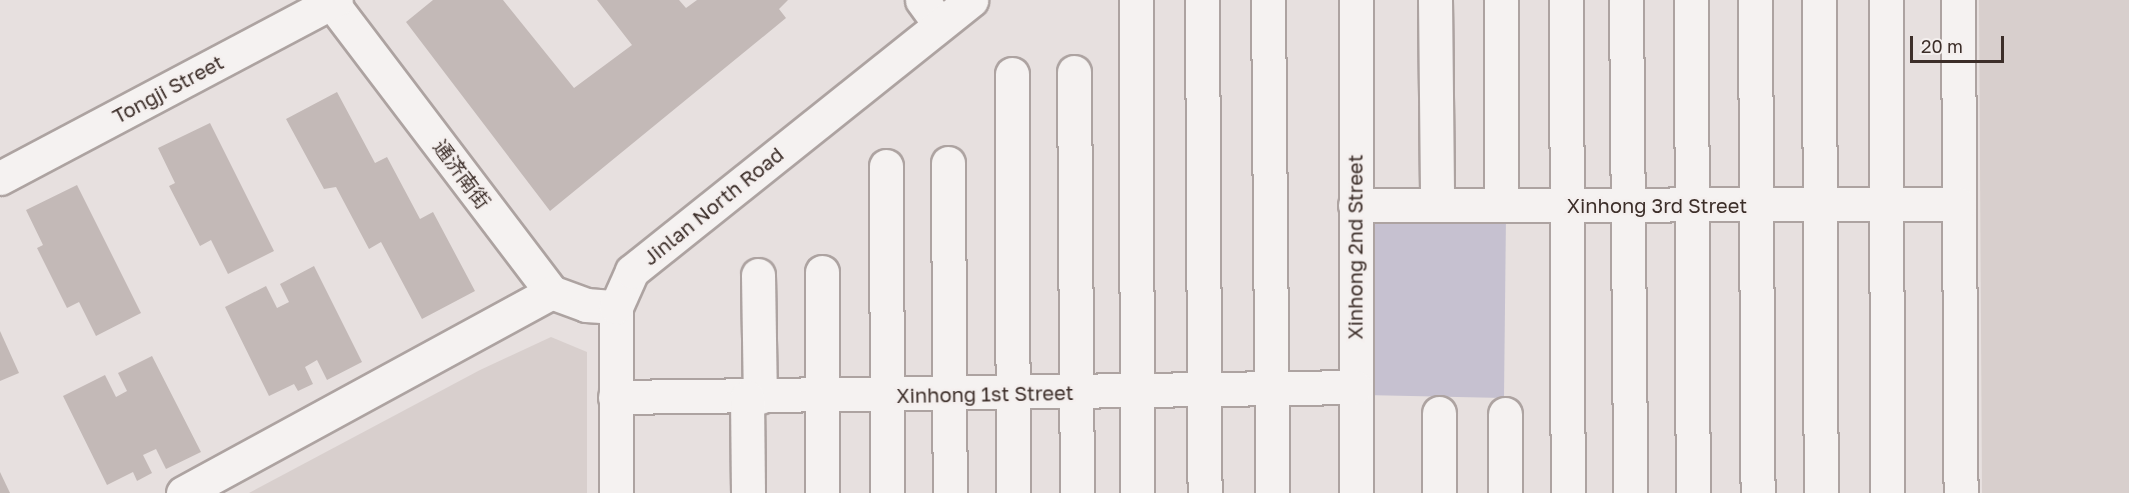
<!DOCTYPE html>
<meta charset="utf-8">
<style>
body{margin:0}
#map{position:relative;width:2129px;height:493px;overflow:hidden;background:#e7e0df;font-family:"Golos Text","Noto Sans SC",sans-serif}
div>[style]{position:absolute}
.built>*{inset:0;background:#d8cfcd}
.green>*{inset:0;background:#c6c1d0}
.building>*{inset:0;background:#c3b9b7}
.roads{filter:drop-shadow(2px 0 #ada3a1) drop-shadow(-2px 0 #ada3a1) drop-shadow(0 2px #ada3a1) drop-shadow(0 -2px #ada3a1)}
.minor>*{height:33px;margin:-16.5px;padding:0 16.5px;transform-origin:16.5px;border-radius:16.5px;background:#f5f2f1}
span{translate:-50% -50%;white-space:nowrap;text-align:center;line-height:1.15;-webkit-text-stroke:4.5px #f4efee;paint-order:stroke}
.street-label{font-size:20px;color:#3c2e29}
.scale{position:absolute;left:1910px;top:36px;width:94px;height:27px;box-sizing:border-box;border:3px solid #3c2e29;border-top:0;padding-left:8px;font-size:18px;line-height:21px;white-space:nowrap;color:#3c2e29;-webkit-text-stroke:4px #f4efee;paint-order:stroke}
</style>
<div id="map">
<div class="built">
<i style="clip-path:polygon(1979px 0,2129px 0,2129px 493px,1982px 493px)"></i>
<i style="clip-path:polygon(551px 337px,587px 352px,587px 493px,249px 493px,480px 370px)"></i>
</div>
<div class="green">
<i style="clip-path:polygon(1363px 216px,1506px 216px,1504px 398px,1364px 395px)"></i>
</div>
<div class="building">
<i style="clip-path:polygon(433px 0,503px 0,574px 88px,632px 45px,597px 0,679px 0,686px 8px,697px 0,788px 0,779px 9px,786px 18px,550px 211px,406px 22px)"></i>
<i style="clip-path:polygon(337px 92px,375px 163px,387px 157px,420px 219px,433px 212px,475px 291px,422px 319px,381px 242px,369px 249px,336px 187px,324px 189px,286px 119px)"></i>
<i style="clip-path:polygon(210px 123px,274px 251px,228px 274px,211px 240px,200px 246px,169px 186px,175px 183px,158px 148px)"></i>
<i style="clip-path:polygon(77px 185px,141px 313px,96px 336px,79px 302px,67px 308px,37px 248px,43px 245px,26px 210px)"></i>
<i style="clip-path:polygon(314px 266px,362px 362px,327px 380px,317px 360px,305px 367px,313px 384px,298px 391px,294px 384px,269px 396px,225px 307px,266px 286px,277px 308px,289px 302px,280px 284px)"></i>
<i style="clip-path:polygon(0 331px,19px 373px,0 381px)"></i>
<i style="clip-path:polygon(152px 356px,201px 452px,166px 469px,156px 449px,143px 455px,152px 473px,137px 481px,133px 472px,107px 485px,63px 396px,105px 375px,116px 397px,127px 391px,118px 373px)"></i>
<i style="clip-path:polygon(0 472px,10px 493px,0 493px)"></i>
</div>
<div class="roads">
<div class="minor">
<i style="left:922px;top:0;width:29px;rotate:54deg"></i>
<i style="left:1136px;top:0;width:493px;rotate:89.9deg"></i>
<i style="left:1202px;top:0;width:493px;rotate:89.7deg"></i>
<i style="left:1268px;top:0;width:493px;rotate:89.5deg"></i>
<i style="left:1356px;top:0;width:493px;rotate:90deg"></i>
<i style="left:1435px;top:0;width:205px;rotate:89.4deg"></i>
<i style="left:1501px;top:0;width:205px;rotate:90deg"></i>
<i style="left:1566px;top:0;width:493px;rotate:89.8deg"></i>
<i style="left:1626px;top:0;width:493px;rotate:89.5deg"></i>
<i style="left:1691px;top:0;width:493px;rotate:89.8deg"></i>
<i style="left:1755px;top:0;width:493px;rotate:89.7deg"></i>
<i style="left:1819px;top:0;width:493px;rotate:89.8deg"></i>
<i style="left:1886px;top:0;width:493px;rotate:89.9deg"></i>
<i style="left:1958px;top:0;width:493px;rotate:89.7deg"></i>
<i style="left:332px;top:3px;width:363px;rotate:52.8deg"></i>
<i style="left:551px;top:292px;width:37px;rotate:20deg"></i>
<i style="left:586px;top:305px;width:30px;rotate:4deg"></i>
<i style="left:1074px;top:72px;width:421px;rotate:89.6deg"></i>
<i style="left:1012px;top:74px;width:419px;rotate:89.9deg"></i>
<i style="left:948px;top:163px;width:330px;rotate:89.7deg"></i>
<i style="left:886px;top:166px;width:327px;rotate:89.8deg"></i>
<i style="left:0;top:178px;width:380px;rotate:-27.9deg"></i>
<i style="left:1355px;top:205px;width:604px;rotate:-0.09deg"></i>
<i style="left:822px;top:272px;width:221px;rotate:90deg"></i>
<i style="left:758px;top:275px;width:122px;rotate:89.1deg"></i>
<i style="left:615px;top:397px;width:740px;rotate:-0.77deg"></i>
<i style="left:747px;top:397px;width:96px;rotate:89.4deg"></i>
<i style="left:1439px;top:413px;width:80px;rotate:90deg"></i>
<i style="left:1505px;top:414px;width:79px;rotate:90deg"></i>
<i style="left:183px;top:493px;width:419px;rotate:-28.6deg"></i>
<i style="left:616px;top:493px;width:186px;rotate:-90deg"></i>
<i style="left:616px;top:307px;width:39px;rotate:-66deg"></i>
<i style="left:632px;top:271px;width:434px;rotate:-38.6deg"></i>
</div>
</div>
<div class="street-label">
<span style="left:168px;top:89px;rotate:-28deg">Tongji Street</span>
<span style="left:462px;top:174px;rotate:53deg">通济南街</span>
<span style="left:1657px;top:205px">Xinhong 3rd Street</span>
<span style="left:713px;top:206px;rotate:-39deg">Jinlan North Road</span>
<span style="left:1355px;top:247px;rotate:-90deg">Xinhong 2nd Street</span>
<span style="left:985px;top:394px;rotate:-1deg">Xinhong 1st Street</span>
</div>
<div class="scale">20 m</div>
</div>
